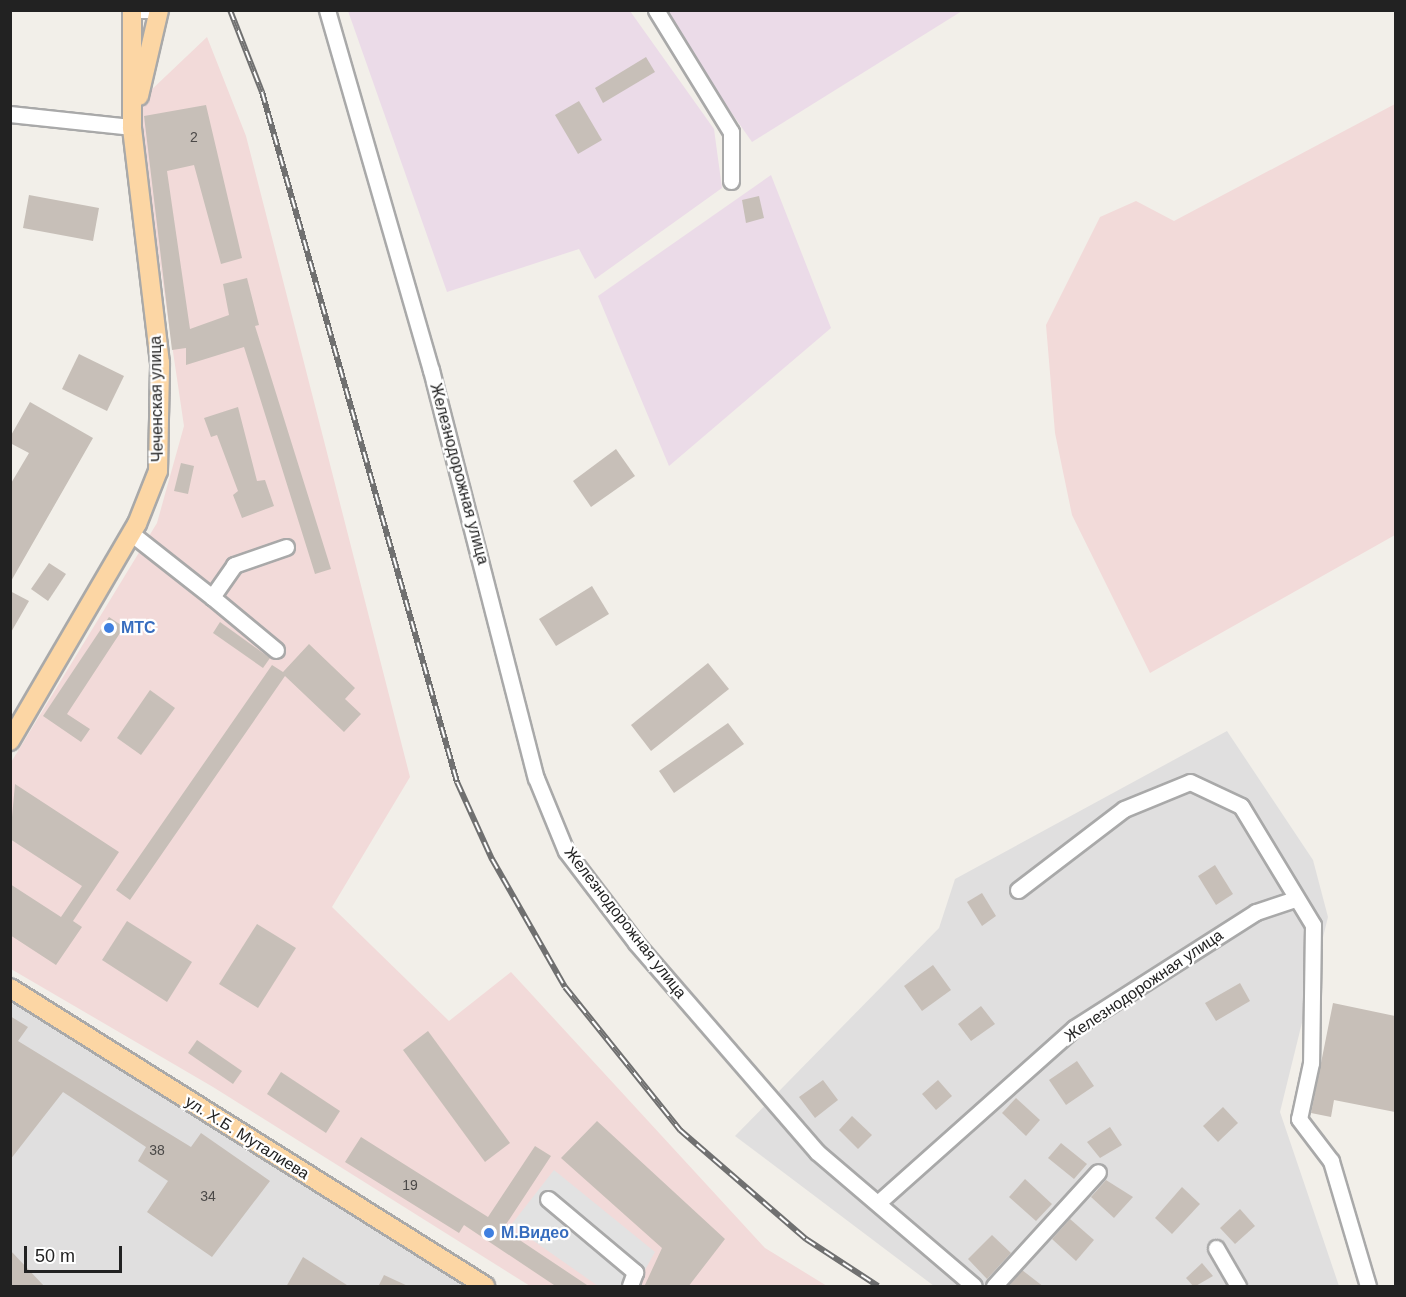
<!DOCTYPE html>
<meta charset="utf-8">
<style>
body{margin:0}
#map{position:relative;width:1406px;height:1297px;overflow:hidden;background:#f2efe9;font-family:Arial,sans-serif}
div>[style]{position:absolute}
.residential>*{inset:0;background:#e0dfdf}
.commercial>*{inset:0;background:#f2dad9}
.industrial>*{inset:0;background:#ebdbe8}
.parking>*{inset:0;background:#e2e2e2}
.building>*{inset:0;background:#c7bfb8}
.roads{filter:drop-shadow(2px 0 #a9a9a9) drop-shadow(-2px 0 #a9a9a9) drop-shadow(0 2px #a9a9a9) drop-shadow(0 -2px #a9a9a9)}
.minor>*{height:15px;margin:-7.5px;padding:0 7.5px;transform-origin:7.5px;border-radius:7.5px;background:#fff}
.major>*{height:18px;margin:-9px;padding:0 9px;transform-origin:9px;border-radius:9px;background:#fcd6a4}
.rail>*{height:6px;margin-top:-3px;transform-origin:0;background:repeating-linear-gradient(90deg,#fff 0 11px,#707070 0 22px);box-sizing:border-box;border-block:2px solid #707070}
.dots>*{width:16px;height:16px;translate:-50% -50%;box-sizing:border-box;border:3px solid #fff;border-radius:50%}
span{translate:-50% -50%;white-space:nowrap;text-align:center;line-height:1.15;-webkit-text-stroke:4.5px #fff;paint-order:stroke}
.number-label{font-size:14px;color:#4b4948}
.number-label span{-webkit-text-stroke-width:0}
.street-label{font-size:16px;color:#222}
.shop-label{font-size:16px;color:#366cbe;font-weight:700}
.left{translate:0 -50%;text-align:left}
.frame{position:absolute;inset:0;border:12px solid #222;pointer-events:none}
.scale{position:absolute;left:24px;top:1246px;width:98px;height:27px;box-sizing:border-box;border:3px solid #222;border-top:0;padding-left:8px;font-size:18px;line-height:21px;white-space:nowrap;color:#222;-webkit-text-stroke:4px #fff;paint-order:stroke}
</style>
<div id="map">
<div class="residential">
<i style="clip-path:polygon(1227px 731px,1313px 860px,1328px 917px,1280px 1112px,1339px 1286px,934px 1286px,735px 1136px,939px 928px,955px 879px)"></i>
<i style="clip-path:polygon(10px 988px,485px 1286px,11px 1286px)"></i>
</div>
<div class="commercial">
<i style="clip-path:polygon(207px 37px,246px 136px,410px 777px,332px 907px,449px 1021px,511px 972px,765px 1248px,827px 1286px,530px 1286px,213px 1087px,11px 969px,10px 764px,157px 523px,184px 426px,139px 122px,147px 94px)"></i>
<i style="clip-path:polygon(1395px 104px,1395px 535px,1150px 673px,1072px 515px,1055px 433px,1046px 325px,1100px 217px,1136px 201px,1174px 221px)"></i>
</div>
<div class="industrial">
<i style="clip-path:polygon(348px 11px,630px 11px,714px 129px,722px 188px,595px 279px,579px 249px,447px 292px)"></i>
<i style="clip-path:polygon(660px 11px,962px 11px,752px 142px)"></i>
<i style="clip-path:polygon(771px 175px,831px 328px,669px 466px,598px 296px)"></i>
</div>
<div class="parking">
<i style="clip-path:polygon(554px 1170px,655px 1252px,636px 1286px,598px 1286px,511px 1225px)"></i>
</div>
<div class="building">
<i style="clip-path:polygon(646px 57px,655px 72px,603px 103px,595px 88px)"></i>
<i style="clip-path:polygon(579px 101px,602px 140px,578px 154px,555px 115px)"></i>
<i style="clip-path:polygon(206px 105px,242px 258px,221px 264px,194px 165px,167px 171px,190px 329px,229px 315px,223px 284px,247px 278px,259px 325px,255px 326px,331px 569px,315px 574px,244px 347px,186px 365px,186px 348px,172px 350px,144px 116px)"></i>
<i style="clip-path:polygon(29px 195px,99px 208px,93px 241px,23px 228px)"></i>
<i style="clip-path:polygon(759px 196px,764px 218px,746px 223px,742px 200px)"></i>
<i style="clip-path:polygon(79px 354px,124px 376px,107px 411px,62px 389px)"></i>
<i style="clip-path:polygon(30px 402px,93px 438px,10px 583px,10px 485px,29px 453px,10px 443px,10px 437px)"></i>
<i style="clip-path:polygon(238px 407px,257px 481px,265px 480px,274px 506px,242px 518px,233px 495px,238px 491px,217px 435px,211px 437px,204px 418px)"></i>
<i style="clip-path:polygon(616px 449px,635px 476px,591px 507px,573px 481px)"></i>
<i style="clip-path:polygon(181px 463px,194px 466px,188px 494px,174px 491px)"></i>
<i style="clip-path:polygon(49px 563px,66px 574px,48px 601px,31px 589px)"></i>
<i style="clip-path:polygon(592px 586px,609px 614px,556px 646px,539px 619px)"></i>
<i style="clip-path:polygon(10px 591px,29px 601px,10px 634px)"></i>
<i style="clip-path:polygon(109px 617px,124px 627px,67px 714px,90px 729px,81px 742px,43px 716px)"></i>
<i style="clip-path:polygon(220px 622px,270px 658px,263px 668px,213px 633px)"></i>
<i style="clip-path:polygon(309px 644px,355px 688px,345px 699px,361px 714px,344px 732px,285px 676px,130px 900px,116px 890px,272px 665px,283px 672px)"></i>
<i style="clip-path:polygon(708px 663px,729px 689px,651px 751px,631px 725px)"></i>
<i style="clip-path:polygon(150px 690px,175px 708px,141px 755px,117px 738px)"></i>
<i style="clip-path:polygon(728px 723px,744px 744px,674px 793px,659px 771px)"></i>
<i style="clip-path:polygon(15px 784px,119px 852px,73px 921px,82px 927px,56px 965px,10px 935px,10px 884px,61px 917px,82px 886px,10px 839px)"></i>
<i style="clip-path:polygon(1215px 865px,1233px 894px,1216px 905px,1198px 876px)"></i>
<i style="clip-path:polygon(982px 893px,996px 916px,982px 926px,967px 902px)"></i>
<i style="clip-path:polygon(127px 921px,192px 962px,167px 1002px,102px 960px)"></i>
<i style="clip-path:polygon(257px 924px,296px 948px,258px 1008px,219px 984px)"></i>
<i style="clip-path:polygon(933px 965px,951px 990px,922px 1011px,904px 986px)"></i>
<i style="clip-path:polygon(1240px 983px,1250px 1001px,1216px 1021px,1205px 1003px)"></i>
<i style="clip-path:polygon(1333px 1003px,1395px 1016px,1395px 1112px,1334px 1100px,1331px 1117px,1311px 1113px)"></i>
<i style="clip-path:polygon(981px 1006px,995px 1024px,971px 1041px,958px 1024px)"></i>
<i style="clip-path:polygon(10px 1016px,28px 1027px,18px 1041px,191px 1147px,201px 1133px,270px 1181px,212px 1257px,147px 1212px,168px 1181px,138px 1161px,146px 1147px,63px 1092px,10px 1160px)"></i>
<i style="clip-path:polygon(428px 1031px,510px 1143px,485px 1162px,403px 1050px)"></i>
<i style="clip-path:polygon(197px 1040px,242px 1071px,233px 1084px,188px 1053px)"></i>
<i style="clip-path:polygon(1077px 1061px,1094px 1086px,1066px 1105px,1049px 1080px)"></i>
<i style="clip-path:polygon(281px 1072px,340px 1111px,326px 1133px,267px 1094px)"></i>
<i style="clip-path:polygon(823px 1080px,838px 1100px,815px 1118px,799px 1097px)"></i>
<i style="clip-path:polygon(938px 1080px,952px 1096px,936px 1110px,922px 1094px)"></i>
<i style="clip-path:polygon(1016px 1098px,1040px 1120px,1026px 1136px,1002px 1113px)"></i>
<i style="clip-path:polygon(1223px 1107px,1238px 1123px,1218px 1142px,1203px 1126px)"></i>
<i style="clip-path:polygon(852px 1116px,872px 1135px,858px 1149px,839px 1130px)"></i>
<i style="clip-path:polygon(597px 1121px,725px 1239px,688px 1287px,644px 1287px,662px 1248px,561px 1158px)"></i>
<i style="clip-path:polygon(1110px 1127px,1122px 1145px,1100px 1158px,1087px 1142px)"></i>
<i style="clip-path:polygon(361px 1137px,488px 1217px,535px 1146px,551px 1156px,503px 1229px,590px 1287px,557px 1287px,464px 1225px,459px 1233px,345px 1162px)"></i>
<i style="clip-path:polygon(1061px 1143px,1087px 1164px,1074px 1179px,1048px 1158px)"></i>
<i style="clip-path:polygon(1025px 1179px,1052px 1204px,1036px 1221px,1009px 1197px)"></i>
<i style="clip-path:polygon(1106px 1180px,1133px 1197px,1114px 1218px,1091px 1197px)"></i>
<i style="clip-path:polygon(1182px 1187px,1200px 1204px,1172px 1234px,1155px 1218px)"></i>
<i style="clip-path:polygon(1240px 1209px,1255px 1226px,1235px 1244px,1220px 1228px)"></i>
<i style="clip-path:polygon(1070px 1219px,1094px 1240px,1076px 1261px,1052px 1239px)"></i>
<i style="clip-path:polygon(992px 1235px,1011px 1253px,987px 1279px,968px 1259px)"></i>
<i style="clip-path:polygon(10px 1250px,45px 1287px,10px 1287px)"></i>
<i style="clip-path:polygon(303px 1257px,350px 1287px,286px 1287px)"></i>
<i style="clip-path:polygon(1202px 1263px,1213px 1276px,1194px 1287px,1186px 1278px)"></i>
<i style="clip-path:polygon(1022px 1270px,1044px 1287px,1008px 1287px)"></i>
<i style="clip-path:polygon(384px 1275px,410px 1287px,378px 1287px)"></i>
</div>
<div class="roads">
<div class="minor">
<i style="left:134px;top:10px;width:22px"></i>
<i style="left:327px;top:10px;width:375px;rotate:73.9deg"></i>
<i style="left:431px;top:370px;width:421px;rotate:75.6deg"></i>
<i style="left:536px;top:778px;width:79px;rotate:67.7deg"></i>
<i style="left:566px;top:851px;width:116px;rotate:52.7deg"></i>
<i style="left:636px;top:943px;width:276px;rotate:49.1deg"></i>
<i style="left:817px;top:1152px;width:206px;rotate:40.5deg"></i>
<i style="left:656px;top:10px;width:143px;rotate:58.4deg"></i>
<i style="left:731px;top:132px;width:49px;rotate:90deg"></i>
<i style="left:10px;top:114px;width:123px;rotate:6.1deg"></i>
<i style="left:132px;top:534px;width:102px;rotate:38.2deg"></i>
<i style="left:212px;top:597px;width:39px;rotate:-55deg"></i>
<i style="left:234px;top:565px;width:55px;rotate:-19.1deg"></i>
<i style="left:212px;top:597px;width:83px;rotate:39.6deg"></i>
<i style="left:1018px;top:890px;width:133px;rotate:-37.4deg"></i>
<i style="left:1124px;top:809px;width:71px;rotate:-22.2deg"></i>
<i style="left:1190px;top:782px;width:56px;rotate:25.2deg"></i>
<i style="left:1241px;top:806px;width:139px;rotate:58.8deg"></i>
<i style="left:1313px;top:925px;width:138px;rotate:90.8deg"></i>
<i style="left:1311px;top:1063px;width:57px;rotate:102.1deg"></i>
<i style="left:1299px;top:1119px;width:53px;rotate:52.7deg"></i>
<i style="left:1331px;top:1161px;width:130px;rotate:73.5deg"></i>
<i style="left:548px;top:1199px;width:114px;rotate:40deg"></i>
<i style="left:635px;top:1272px;width:15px;rotate:110deg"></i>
<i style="left:880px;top:1201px;width:260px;rotate:-41.7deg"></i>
<i style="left:1074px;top:1028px;width:216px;rotate:-32.5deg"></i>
<i style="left:1256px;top:912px;width:41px;rotate:-18.4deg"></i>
<i style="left:1216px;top:1248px;width:44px;rotate:59.9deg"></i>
<i style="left:994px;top:1286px;width:154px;rotate:-47.6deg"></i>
</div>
<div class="major">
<i style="left:139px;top:96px;width:88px;rotate:-76.9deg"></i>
<i style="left:10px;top:741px;width:251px;rotate:-59.7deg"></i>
<i style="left:137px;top:524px;width:57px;rotate:-68.4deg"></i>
<i style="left:158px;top:471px;width:108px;rotate:-88.9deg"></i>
<i style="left:160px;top:363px;width:238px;rotate:-96.8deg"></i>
<i style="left:132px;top:127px;width:117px;rotate:-90deg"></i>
<i style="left:10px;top:988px;width:561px;rotate:32.1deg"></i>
</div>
</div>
<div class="rail">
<i style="left:230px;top:10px;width:88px;rotate:68.7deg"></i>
<i style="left:262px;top:92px;width:717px;rotate:74.22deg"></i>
<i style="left:457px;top:782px;width:85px;rotate:65.6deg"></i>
<i style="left:492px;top:859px;width:147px;rotate:60.3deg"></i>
<i style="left:565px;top:987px;width:184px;rotate:51.2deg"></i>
<i style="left:680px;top:1130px;width:167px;rotate:40.9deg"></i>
<i style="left:806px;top:1239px;width:86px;rotate:33.1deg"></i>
</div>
<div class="dots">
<i style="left:109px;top:628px;background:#3f7fe0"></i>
<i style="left:489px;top:1233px;background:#3f7fe0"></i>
</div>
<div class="number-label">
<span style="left:194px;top:137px">2</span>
<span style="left:157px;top:1150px">38</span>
<span style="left:410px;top:1185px">19</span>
<span style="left:208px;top:1196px">34</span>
</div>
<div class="street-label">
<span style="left:157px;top:399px;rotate:-91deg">Чеченская улица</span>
<span style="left:459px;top:474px;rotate:75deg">Железнодорожная улица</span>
<span style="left:625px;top:923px;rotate:52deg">Железнодорожная улица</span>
<span style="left:1144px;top:986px;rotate:-34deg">Железнодорожная улица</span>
<span style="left:247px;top:1138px;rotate:32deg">ул. Х.Б. Муталиева</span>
</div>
<div class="shop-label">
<span class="left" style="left:121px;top:628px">МТС</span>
<span class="left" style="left:501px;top:1233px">М.Видео</span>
</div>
<div class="frame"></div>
<div class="scale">50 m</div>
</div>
